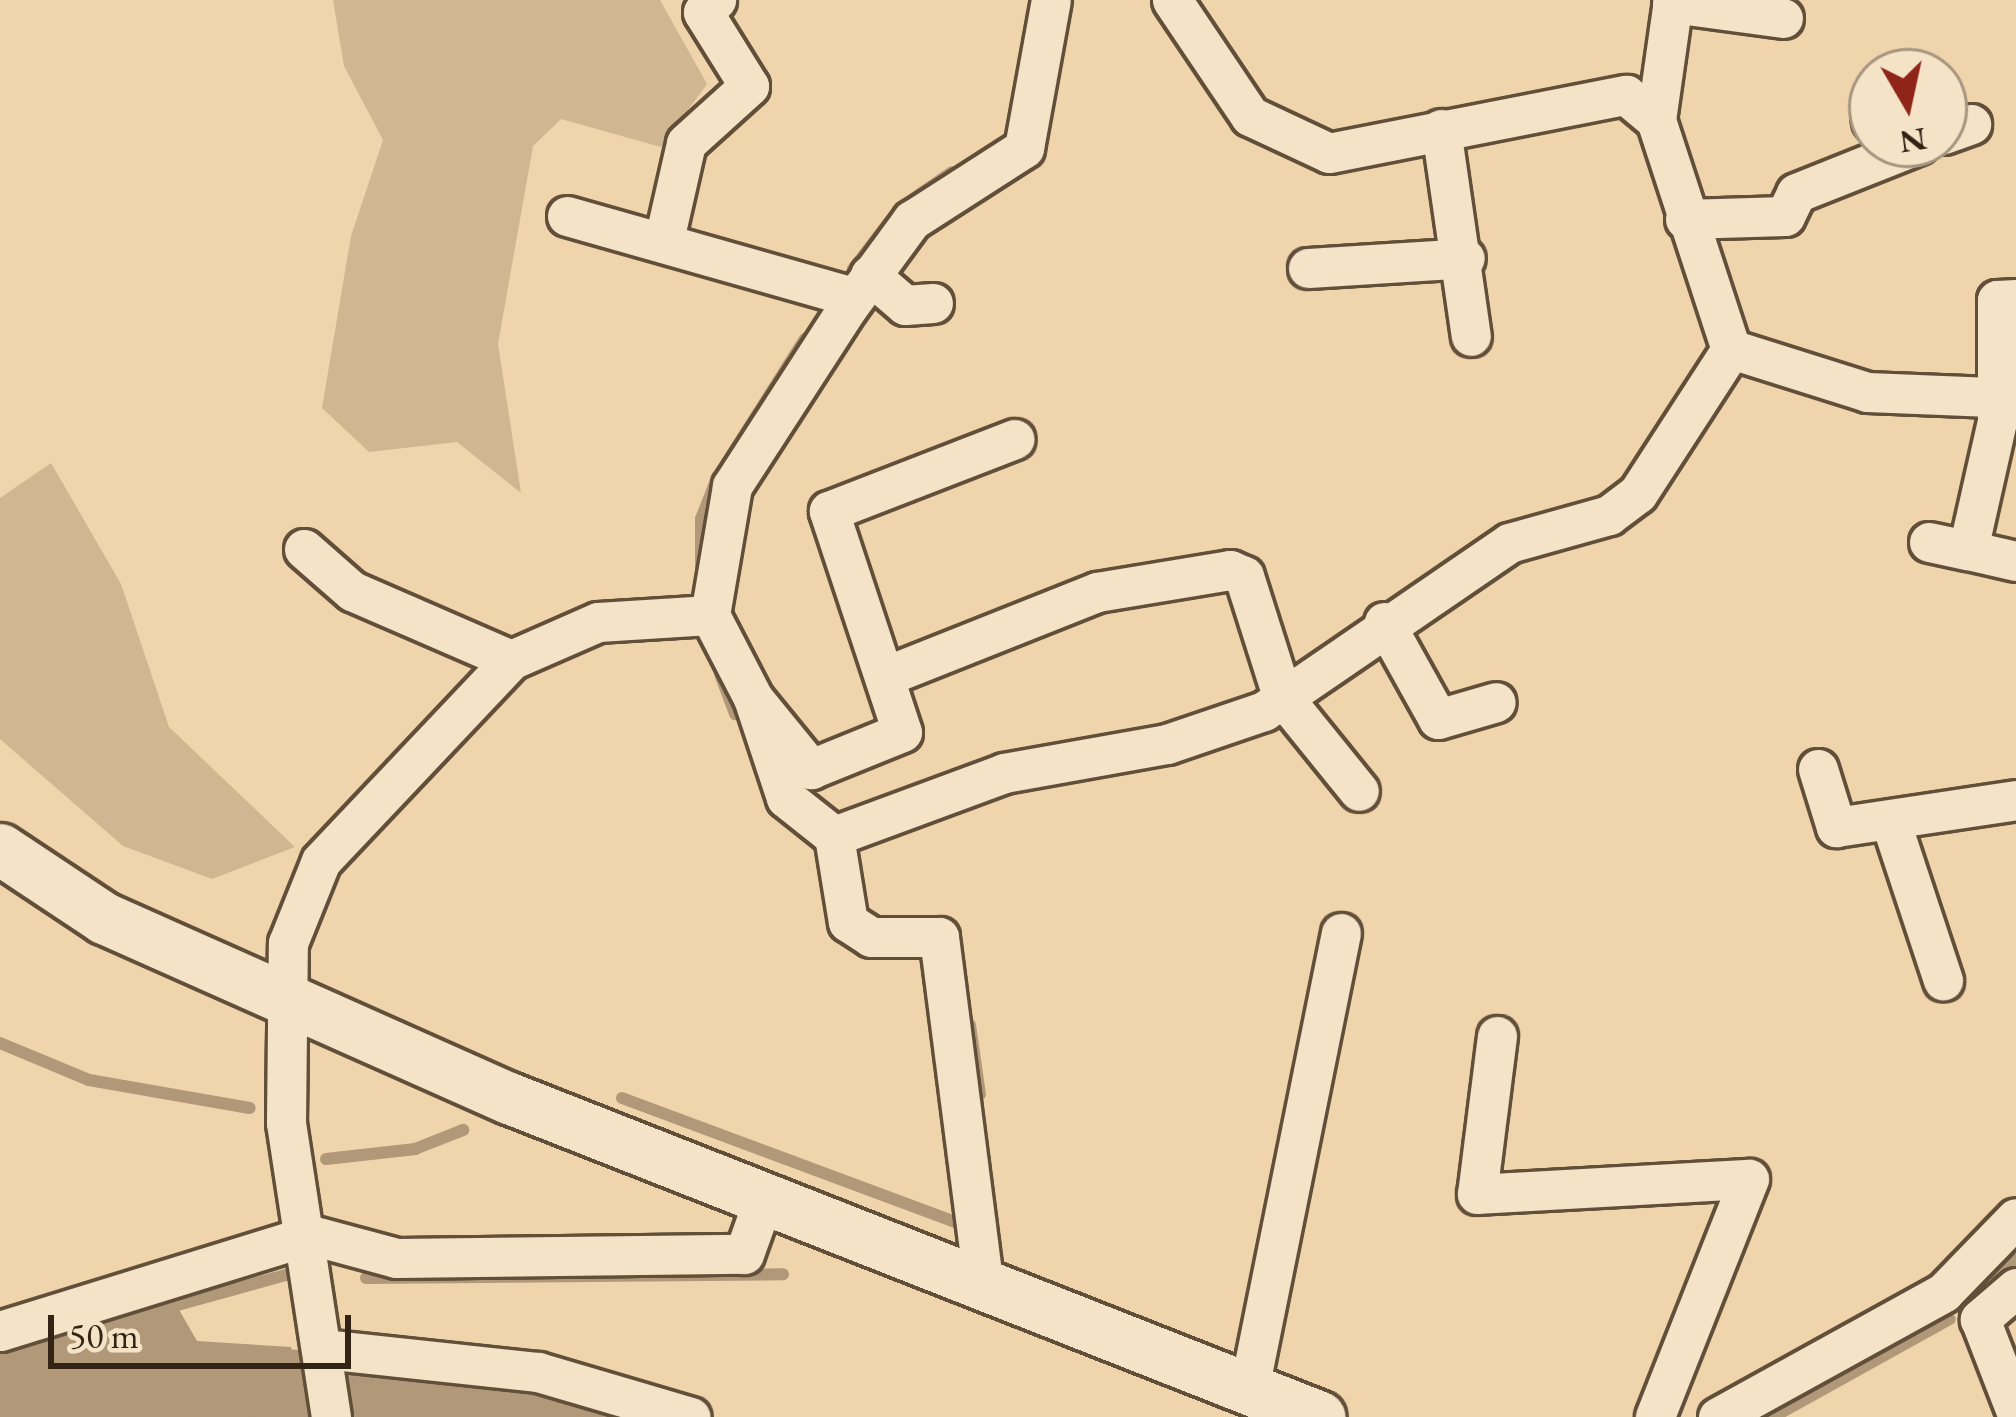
<!DOCTYPE html>
<style>
body{margin:0}
#map{position:relative;width:2016px;height:1417px;overflow:hidden;background:#f0d4ab;font-family:"EB Garamond",serif}
div>[style]{position:absolute}
.green>*{inset:0;background:#d0b691}
.water>*{inset:0;background:#b09878}
.stream>*{height:12px;margin:-6px;padding:0 6px;transform-origin:6px;border-radius:6px;background:#b09878}
.river>*{height:72px;margin:-36px;padding:0 36px;transform-origin:36px;border-radius:36px;background:#b09878}
.roads{filter:drop-shadow(3px 0 #624f3a) drop-shadow(-3px 0 #624f3a) drop-shadow(0 3px #624f3a) drop-shadow(0 -3px #624f3a)}
.minor>*{height:39px;margin:-19.5px;padding:0 19.5px;transform-origin:19.5px;border-radius:19.5px;background:#f5e3c8}
.tertiary>*{height:51px;margin:-25.5px;padding:0 25.5px;transform-origin:25.5px;border-radius:25.5px;background:#f5e3c8}
span{translate:-50% -50%;white-space:nowrap;text-align:center;line-height:1.15;-webkit-text-stroke:12px #f5e3c8;paint-order:stroke}
.north{position:absolute;left:1848px;top:48px;width:120px;height:120px;box-sizing:border-box;background:#f5e3c8;border:3px solid #a79680;border-radius:50%;rotate:171deg;font-size:33px;font-weight:700;line-height:48px;text-align:center;color:#332314}
.north::after{content:'';display:block;margin:auto;width:42px;height:54px;background:#8f2418;clip-path:polygon(50% 0,100% 100%,50% 72%,0 100%)}
.scale{position:absolute;left:48px;top:1315px;width:303px;height:54px;box-sizing:border-box;border:6px solid #332314;border-top:0;padding-left:15px;font-size:36px;line-height:42px;white-space:nowrap;color:#332314;-webkit-text-stroke:9px #f5e3c8;paint-order:stroke}
</style>
<div id="map">
<div class="green">
<i style="clip-path:polygon(333px 0,660px 0,707px 84px,661px 147px,561px 119px,533px 146px,498px 344px,521px 493px,457px 442px,369px 452px,322px 408px,351px 236px,383px 140px,344px 66px)"></i>
<i style="clip-path:polygon(51px 463px,121px 584px,169px 727px,295px 847px,212px 879px,123px 846px,0 739px,0 498px)"></i>
</div>
<div class="water">
<i style="clip-path:polygon(170px 1294px,197px 1341px,291px 1347px,299px 1401px,287px 1415px,0 1412px,0 1344px)"></i>
</div>
<div class="stream">
<i style="left:853px;top:269px;width:77px;rotate:-52.4deg"></i>
<i style="left:900px;top:208px;width:63px;rotate:-34.7deg"></i>
<i style="left:701px;top:578px;width:59px;rotate:-90deg"></i>
<i style="left:701px;top:519px;width:44px;rotate:-68.7deg"></i>
<i style="left:717px;top:478px;width:165px;rotate:-57.7deg"></i>
<i style="left:720px;top:674px;width:43px;rotate:69.4deg"></i>
<i style="left:970px;top:1025px;width:70px;rotate:81.8deg"></i>
<i style="left:0;top:1043px;width:96px;rotate:22.6deg"></i>
<i style="left:89px;top:1080px;width:163px;rotate:9.9deg"></i>
<i style="left:622px;top:1098px;width:358px;rotate:20.4deg"></i>
<i style="left:326px;top:1159px;width:90px;rotate:-6.4deg"></i>
<i style="left:415px;top:1149px;width:52px;rotate:-21.6deg"></i>
<i style="left:366px;top:1278px;width:417px;rotate:-0.5deg"></i>
<i style="left:1997px;top:1279px;width:27px;rotate:-45deg"></i>
<i style="left:163px;top:1309px;width:131px;rotate:-15.5deg"></i>
<i style="left:1773px;top:1417px;width:202px;rotate:-29deg"></i>
</div>
<div class="river">
<i style="left:0;top:1382px;width:270px;rotate:0.4deg"></i>
<i style="left:270px;top:1384px;width:260px;rotate:4.2deg"></i>
<i style="left:529px;top:1403px;width:46px;rotate:17.7deg"></i>
</div>
<div class="roads">
<div class="minor">
<i style="left:1172px;top:0;width:140px;rotate:56.1deg"></i>
<i style="left:1250px;top:116px;width:87px;rotate:25.1deg"></i>
<i style="left:1329px;top:153px;width:303px;rotate:-11.1deg"></i>
<i style="left:1626px;top:95px;width:39px;rotate:40deg"></i>
<i style="left:1656px;top:120px;width:241px;rotate:71.9deg"></i>
<i style="left:1731px;top:349px;width:143px;rotate:17.5deg"></i>
<i style="left:1867px;top:392px;width:149px;rotate:2.3deg"></i>
<i style="left:1672px;top:3px;width:112px;rotate:7.7deg"></i>
<i style="left:1871px;top:115px;width:6px;rotate:81deg"></i>
<i style="left:1656px;top:120px;width:121px;rotate:-81.9deg"></i>
<i style="left:1441px;top:129px;width:209px;rotate:81.8deg"></i>
<i style="left:1944px;top:134px;width:29px;rotate:-20deg"></i>
<i style="left:567px;top:216px;width:298px;rotate:15.8deg"></i>
<i style="left:1685px;top:219px;width:100px;rotate:-1.7deg"></i>
<i style="left:1785px;top:216px;width:25px;rotate:-64deg"></i>
<i style="left:1796px;top:193px;width:132px;rotate:-21.7deg"></i>
<i style="left:664px;top:240px;width:99px;rotate:-77.2deg"></i>
<i style="left:686px;top:143px;width:85px;rotate:-42.1deg"></i>
<i style="left:749px;top:86px;width:87px;rotate:-121.9deg"></i>
<i style="left:703px;top:12px;width:18px;rotate:-43deg"></i>
<i style="left:1308px;top:268px;width:157px;rotate:-3.6deg"></i>
<i style="left:870px;top:275px;width:46px;rotate:40.6deg"></i>
<i style="left:905px;top:305px;width:28px;rotate:-4deg"></i>
<i style="left:2016px;top:299px;width:19px;rotate:177deg"></i>
<i style="left:1997px;top:300px;width:121px;rotate:90deg"></i>
<i style="left:1997px;top:421px;width:132px;rotate:102.7deg"></i>
<i style="left:1968px;top:550px;width:49px;rotate:12.9deg"></i>
<i style="left:1929px;top:542px;width:40px;rotate:12deg"></i>
<i style="left:304px;top:549px;width:64px;rotate:41.2deg"></i>
<i style="left:352px;top:591px;width:173px;rotate:23.5deg"></i>
<i style="left:710px;top:615px;width:93px;rotate:62.6deg"></i>
<i style="left:753px;top:698px;width:92px;rotate:50.8deg"></i>
<i style="left:811px;top:769px;width:98px;rotate:-22.1deg"></i>
<i style="left:902px;top:732px;width:233px;rotate:-108.3deg"></i>
<i style="left:829px;top:511px;width:199px;rotate:-21.2deg"></i>
<i style="left:1384px;top:622px;width:111px;rotate:60.9deg"></i>
<i style="left:1438px;top:719px;width:60px;rotate:-16.3deg"></i>
<i style="left:886px;top:676px;width:227px;rotate:-21.7deg"></i>
<i style="left:1097px;top:592px;width:135px;rotate:-9.4deg"></i>
<i style="left:1230px;top:570px;width:15px;rotate:23deg"></i>
<i style="left:1244px;top:576px;width:126px;rotate:72.4deg"></i>
<i style="left:1282px;top:696px;width:122px;rotate:51deg"></i>
<i style="left:753px;top:698px;width:105px;rotate:71.7deg"></i>
<i style="left:786px;top:798px;width:61px;rotate:38.4deg"></i>
<i style="left:834px;top:836px;width:181px;rotate:-20.3deg"></i>
<i style="left:1004px;top:773px;width:166px;rotate:-10.1deg"></i>
<i style="left:1167px;top:744px;width:102px;rotate:-18.8deg"></i>
<i style="left:1264px;top:711px;width:297px;rotate:-34.4deg"></i>
<i style="left:1509px;top:543px;width:104px;rotate:-15.6deg"></i>
<i style="left:1609px;top:515px;width:36px;rotate:-37deg"></i>
<i style="left:1638px;top:493px;width:171px;rotate:-57.1deg"></i>
<i style="left:1818px;top:769px;width:61px;rotate:72.8deg"></i>
<i style="left:1836px;top:827px;width:182px;rotate:-8.5deg"></i>
<i style="left:1890px;top:820px;width:169px;rotate:71.7deg"></i>
<i style="left:834px;top:836px;width:87px;rotate:80.8deg"></i>
<i style="left:848px;top:922px;width:27px;rotate:33deg"></i>
<i style="left:871px;top:937px;width:68px"></i>
<i style="left:939px;top:937px;width:347px;rotate:82.7deg"></i>
<i style="left:1497px;top:1036px;width:159px;rotate:97.2deg"></i>
<i style="left:1477px;top:1194px;width:272px;rotate:-3.2deg"></i>
<i style="left:1749px;top:1179px;width:256px;rotate:111.6deg"></i>
<i style="left:2016px;top:1288px;width:48px;rotate:139.3deg"></i>
<i style="left:1980px;top:1319px;width:100px;rotate:68.8deg"></i>
<i style="left:0;top:1331px;width:325px;rotate:-17.2deg"></i>
<i style="left:311px;top:1235px;width:88px;rotate:15.1deg"></i>
<i style="left:396px;top:1258px;width:348px;rotate:-0.7deg"></i>
<i style="left:744px;top:1254px;width:59px;rotate:-70.3deg"></i>
<i style="left:323px;top:1349px;width:216px;rotate:6.1deg"></i>
<i style="left:538px;top:1372px;width:159px;rotate:16.4deg"></i>
<i style="left:1250px;top:1384px;width:460px;rotate:-78.6deg"></i>
<i style="left:331px;top:1417px;width:297px;rotate:-98.7deg"></i>
<i style="left:286px;top:1123px;width:180px;rotate:-89.4deg"></i>
<i style="left:288px;top:943px;width:88px;rotate:-68.1deg"></i>
<i style="left:321px;top:861px;width:277px;rotate:-46.6deg"></i>
<i style="left:511px;top:660px;width:95px;rotate:-23.6deg"></i>
<i style="left:598px;top:622px;width:112px;rotate:-3.6deg"></i>
<i style="left:710px;top:615px;width:131px;rotate:-80.3deg"></i>
<i style="left:732px;top:486px;width:213px;rotate:-57.1deg"></i>
<i style="left:848px;top:307px;width:108px;rotate:-53.7deg"></i>
<i style="left:912px;top:220px;width:133px;rotate:-32.7deg"></i>
<i style="left:1024px;top:148px;width:150px;rotate:-79.7deg"></i>
<i style="left:1718px;top:1417px;width:258px;rotate:-28.9deg"></i>
<i style="left:1944px;top:1292px;width:103px;rotate:-45.8deg"></i>
</div>
<div class="tertiary">
<i style="left:0;top:849px;width:125px;rotate:33.6deg"></i>
<i style="left:104px;top:918px;width:443px;rotate:24deg"></i>
<i style="left:509px;top:1098px;width:871px;rotate:21.47deg"></i>
</div>
</div>
<div class="north">N</div>
<div class="scale">50 m</div>
</div>
